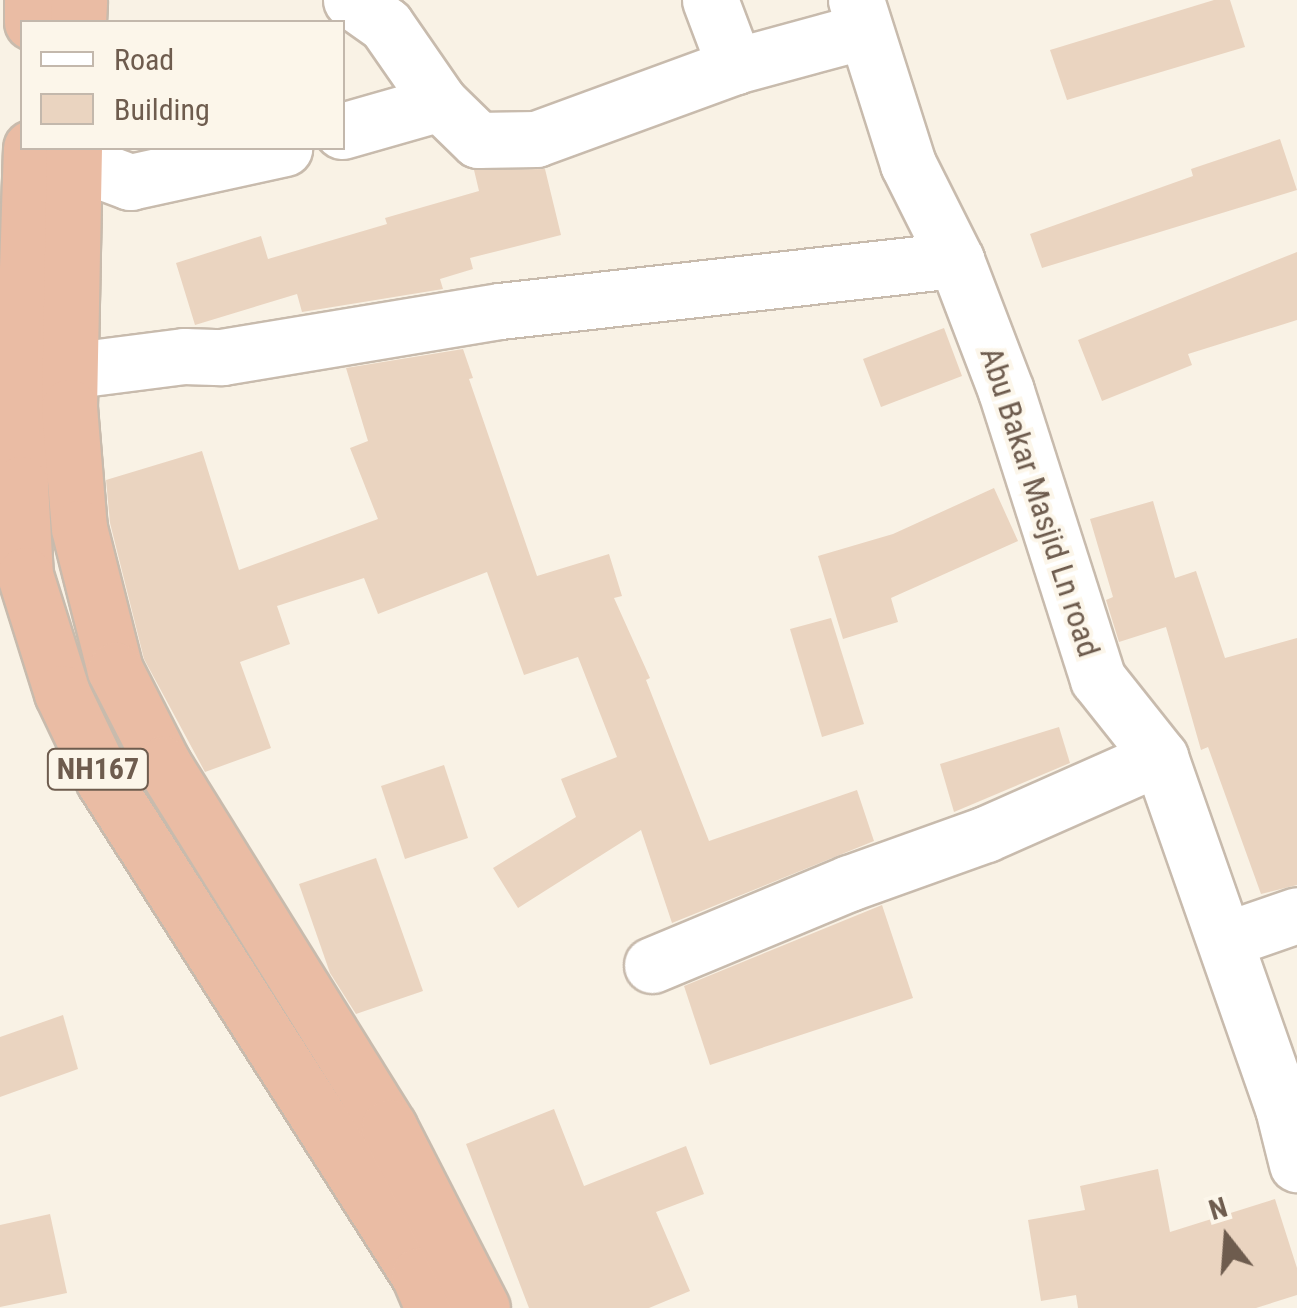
<!DOCTYPE html>
<style>
body{margin:0}
#map{position:relative;width:1297px;height:1308px;overflow:hidden;background:#f9f2e5;font-family:"Roboto Condensed",sans-serif}
div>[style]{position:absolute}
.building>*{inset:0;background:#ead4c0}
.roads{filter:drop-shadow(2px 0 #c8bbad) drop-shadow(-2px 0 #c8bbad) drop-shadow(0 2px #c8bbad) drop-shadow(0 -2px #c8bbad)}
.minor>*{height:55px;margin:-27.5px;padding:0 27.5px;transform-origin:27.5px;border-radius:27.5px;background:#fff}
.highway>*{height:55px;margin:-27.5px;padding:0 27.5px;transform-origin:27.5px;border-radius:27.5px;background:#eabca4}
span{translate:-50% -50%;white-space:nowrap;text-align:center;line-height:1.15;-webkit-text-stroke:8px #fcf6ea;paint-order:stroke}
.shield-label span{padding:2px 8px;background:#fcf6ea;border:2px solid;border-radius:8px;-webkit-text-stroke-width:0}
.shield-label{font-size:30px;color:#6e5c4e;font-weight:700}
.street-label{font-size:32px;color:#6e5c4e}
.legend{position:absolute;left:20px;top:20px;width:325px;height:130px;box-sizing:border-box;background:#fcf6ea;border:2px solid #c3b8ac;margin:0;padding:12px 18px;list-style:none;font-size:30px;color:#6e5c4e}
.legend li{display:flex;align-items:center;gap:20px;height:50px}
.legend b{width:50px;border:2px solid #c3b8ac}
.north{position:absolute;left:1177px;top:1188px;width:100px;height:100px;-webkit-text-stroke:8px #fcf6ea;paint-order:stroke;rotate:343deg;font-size:28px;font-weight:700;line-height:40px;text-align:center;color:#6e5c4e}
.north::after{content:'';display:block;margin:auto;width:35px;height:45px;background:#6e5c4e;clip-path:polygon(50% 0,100% 100%,50% 72%,0 100%)}
</style>
<div id="map">
<div class="building">
<i style="clip-path:polygon(1214px 0,1230px 0,1245px 47px,1067px 100px,1050px 50px)"></i>
<i style="clip-path:polygon(1280px 139px,1297px 190px,1042px 268px,1030px 234px,1193px 176px,1191px 169px)"></i>
<i style="clip-path:polygon(545px 169px,561px 235px,470px 258px,473px 269px,440px 279px,443px 289px,302px 312px,297px 294px,195px 325px,176px 263px,261px 236px,268px 259px,387px 224px,385px 218px,479px 191px,474px 170px)"></i>
<i style="clip-path:polygon(1297px 252px,1297px 320px,1188px 354px,1192px 365px,1102px 401px,1078px 340px)"></i>
<i style="clip-path:polygon(944px 328px,962px 376px,881px 407px,863px 359px)"></i>
<i style="clip-path:polygon(463px 349px,473px 378px,469px 379px,537px 576px,609px 554px,622px 596px,614px 598px,650px 678px,646px 680px,709px 841px,857px 790px,874px 841px,672px 923px,641px 830px,518px 908px,493px 868px,576px 817px,561px 779px,617px 757px,578px 657px,524px 675px,487px 572px,378px 614px,364px 578px,277px 606px,290px 644px,240px 662px,271px 748px,205px 772px,144px 659px,110px 523px,106px 480px,202px 451px,239px 570px,378px 519px,350px 448px,368px 441px,346px 368px)"></i>
<i style="clip-path:polygon(994px 488px,1018px 541px,891px 598px,898px 622px,843px 639px,818px 556px,893px 534px)"></i>
<i style="clip-path:polygon(1153px 501px,1175px 578px,1196px 571px,1225px 658px,1297px 638px,1297px 885px,1261px 894px,1208px 747px,1201px 750px,1166px 627px,1119px 642px,1106px 600px,1113px 597px,1090px 519px)"></i>
<i style="clip-path:polygon(831px 618px,864px 724px,822px 737px,790px 629px)"></i>
<i style="clip-path:polygon(1059px 727px,1070px 763px,954px 812px,940px 764px)"></i>
<i style="clip-path:polygon(444px 765px,468px 838px,405px 859px,381px 786px)"></i>
<i style="clip-path:polygon(376px 858px,423px 991px,356px 1014px,330px 973px,299px 884px)"></i>
<i style="clip-path:polygon(882px 905px,913px 998px,710px 1065px,684px 986px)"></i>
<i style="clip-path:polygon(63px 1015px,78px 1069px,0 1097px,0 1037px)"></i>
<i style="clip-path:polygon(554px 1109px,584px 1186px,686px 1146px,704px 1194px,656px 1212px,690px 1291px,649px 1308px,529px 1308px,466px 1144px)"></i>
<i style="clip-path:polygon(1158px 1169px,1170px 1232px,1275px 1199px,1297px 1268px,1297px 1295px,1256px 1308px,1078px 1308px,1076px 1295px,1041px 1301px,1028px 1220px,1085px 1210px,1080px 1186px)"></i>
<i style="clip-path:polygon(50px 1214px,67px 1293px,0 1307px,0 1225px)"></i>
</div>
<div class="roads">
<div class="minor">
<i style="left:351px;top:0;width:43px;rotate:35.5deg"></i>
<i style="left:386px;top:25px;width:95px;rotate:55.3deg"></i>
<i style="left:440px;top:103px;width:53px;rotate:44.2deg"></i>
<i style="left:478px;top:140px;width:58px;rotate:-1deg"></i>
<i style="left:536px;top:139px;width:212px;rotate:-20.1deg"></i>
<i style="left:735px;top:66px;width:134px;rotate:-15.2deg"></i>
<i style="left:710px;top:0;width:71px;rotate:69.3deg"></i>
<i style="left:856px;top:0;width:172px;rotate:72.4deg"></i>
<i style="left:908px;top:164px;width:107px;rotate:63.4deg"></i>
<i style="left:956px;top:260px;width:140px;rotate:69.1deg"></i>
<i style="left:1006px;top:391px;width:302px;rotate:72.3deg"></i>
<i style="left:1098px;top:679px;width:100px;rotate:51.5deg"></i>
<i style="left:1160px;top:757px;width:372px;rotate:70.7deg"></i>
<i style="left:1283px;top:1108px;width:58px;rotate:76deg"></i>
<i style="left:342px;top:131px;width:102px;rotate:-15.9deg"></i>
<i style="left:74px;top:161px;width:60px;rotate:20.6deg"></i>
<i style="left:130px;top:182px;width:158px;rotate:-12.4deg"></i>
<i style="left:67px;top:371px;width:118px;rotate:-7.3deg"></i>
<i style="left:184px;top:356px;width:38px;rotate:2deg"></i>
<i style="left:222px;top:357px;width:282px;rotate:-9.4deg"></i>
<i style="left:500px;top:311px;width:459px;rotate:-6.4deg"></i>
<i style="left:1225px;top:940px;width:76px;rotate:-19.1deg"></i>
<i style="left:652px;top:965px;width:213px;rotate:-22.6deg"></i>
<i style="left:849px;top:883px;width:145px;rotate:-19.7deg"></i>
<i style="left:986px;top:834px;width:190px;rotate:-23.9deg"></i>
</div>
<div class="highway">
<i style="left:32px;top:0;width:22px;rotate:90deg"></i>
<i style="left:78px;top:22px;width:22px;rotate:-87deg"></i>
<i style="left:31px;top:148px;width:336px;rotate:91.9deg"></i>
<i style="left:20px;top:484px;width:91px;rotate:86.9deg"></i>
<i style="left:25px;top:575px;width:124px;rotate:72.6deg"></i>
<i style="left:62px;top:693px;width:98px;rotate:64.5deg"></i>
<i style="left:104px;top:781px;width:586px;rotate:57.48deg"></i>
<i style="left:419px;top:1275px;width:36px;rotate:67deg"></i>
<i style="left:74px;top:148px;width:259px;rotate:91.1deg"></i>
<i style="left:69px;top:407px;width:121px;rotate:85.3deg"></i>
<i style="left:79px;top:528px;width:146px;rotate:75.8deg"></i>
<i style="left:115px;top:670px;width:106px;rotate:62.9deg"></i>
<i style="left:163px;top:764px;width:428px;rotate:58.1deg"></i>
<i style="left:389px;top:1127px;width:203px;rotate:62.8deg"></i>
</div>
</div>
<div class="shield-label">
<span style="left:98px;top:769px">NH167</span>
</div>
<div class="street-label">
<span style="left:1040px;top:502px;rotate:72deg">Abu Bakar Masjid Ln road</span>
</div>
<ul class="legend">
<li><b style="height:12px;background:#fff"></b>Road</li>
<li><b style="height:28px;background:#ead4c0"></b>Building</li>
</ul>
<div class="north">N</div>
</div>
